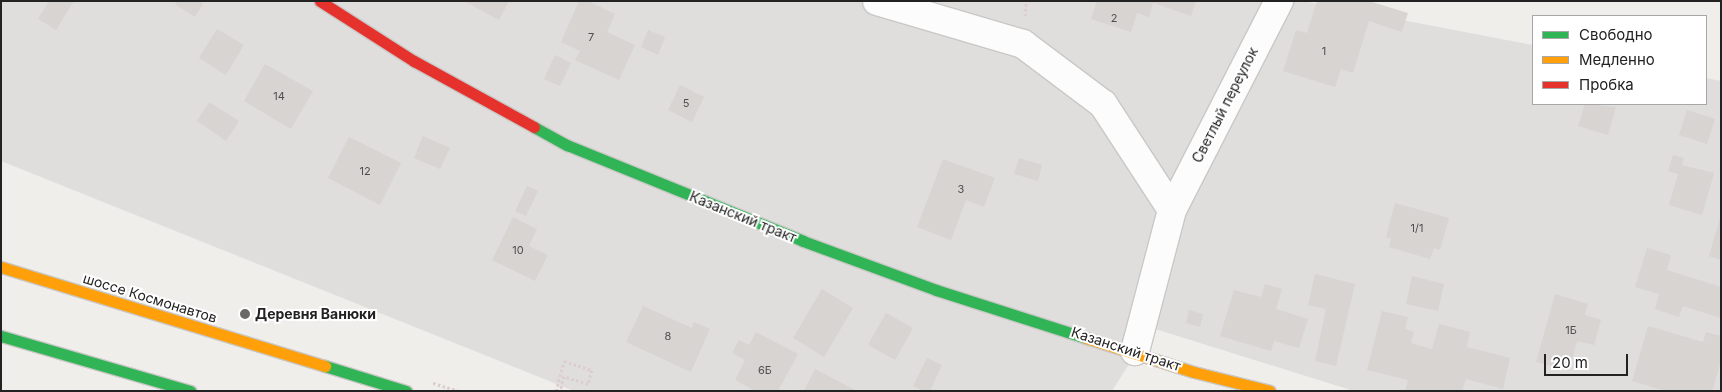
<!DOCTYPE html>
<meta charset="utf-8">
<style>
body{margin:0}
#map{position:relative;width:1722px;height:392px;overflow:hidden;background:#f0eeeb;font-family:Inter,sans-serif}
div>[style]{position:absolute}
.residential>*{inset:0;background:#dfdedc}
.building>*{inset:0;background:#d7d4d2}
.path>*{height:3px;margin-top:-1.5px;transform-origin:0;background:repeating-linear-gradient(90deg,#dccecd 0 2.5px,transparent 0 5px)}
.roads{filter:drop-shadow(1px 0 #c9c8c7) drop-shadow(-1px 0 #c9c8c7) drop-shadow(0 1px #c9c8c7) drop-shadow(0 -1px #c9c8c7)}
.street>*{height:28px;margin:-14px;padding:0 14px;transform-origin:14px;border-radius:14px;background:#fdfcfc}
.fast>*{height:11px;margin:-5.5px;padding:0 5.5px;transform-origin:5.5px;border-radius:5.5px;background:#30b455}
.slow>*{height:11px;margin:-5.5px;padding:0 5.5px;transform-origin:5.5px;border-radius:5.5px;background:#ff9f0a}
.jam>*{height:11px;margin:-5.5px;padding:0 5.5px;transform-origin:5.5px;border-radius:5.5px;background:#e5322d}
.dots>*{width:14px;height:14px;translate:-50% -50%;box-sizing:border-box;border:2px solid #fff;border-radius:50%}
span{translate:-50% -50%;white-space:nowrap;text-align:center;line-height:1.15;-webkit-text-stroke:4px #fff;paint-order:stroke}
.number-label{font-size:11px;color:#4f4e4e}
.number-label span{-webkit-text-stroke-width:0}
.street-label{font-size:14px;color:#222}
.poi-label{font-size:14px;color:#222;font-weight:700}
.left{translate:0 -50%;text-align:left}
.frame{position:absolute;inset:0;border:2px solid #222;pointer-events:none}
.legend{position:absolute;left:1532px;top:15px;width:175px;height:90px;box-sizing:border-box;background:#fff;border:1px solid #a7a7a7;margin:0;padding:6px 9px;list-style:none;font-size:15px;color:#222}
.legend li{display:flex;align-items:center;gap:10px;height:25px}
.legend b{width:25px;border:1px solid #a7a7a7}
.scale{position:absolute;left:1544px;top:354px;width:84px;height:22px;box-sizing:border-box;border:2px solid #222;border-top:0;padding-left:6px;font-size:15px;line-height:18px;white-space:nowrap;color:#222;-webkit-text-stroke:4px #fff;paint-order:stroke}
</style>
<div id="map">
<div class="residential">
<i style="clip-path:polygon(1px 1px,1303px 1px,1533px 45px,1533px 104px,1706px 104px,1706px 78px,1721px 81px,1721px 391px,1354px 391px,1152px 328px,1112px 391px,574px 391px,1px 161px)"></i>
</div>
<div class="building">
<i style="clip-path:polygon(49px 1px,74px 1px,56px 30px,38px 19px)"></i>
<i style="clip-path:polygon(177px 1px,199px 1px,203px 4px,195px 17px,175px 4px)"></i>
<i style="clip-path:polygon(464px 1px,509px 1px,499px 20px)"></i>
<i style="clip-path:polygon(579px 1px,588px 1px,615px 14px,607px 32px,635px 45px,619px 80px,575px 60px,580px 51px,561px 42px)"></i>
<i style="clip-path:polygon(1097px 1px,1196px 1px,1191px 16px,1153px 3px,1149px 17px,1137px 13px,1131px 32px,1091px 19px)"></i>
<i style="clip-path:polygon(1317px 1px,1369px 1px,1408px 13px,1402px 32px,1369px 21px,1353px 73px,1341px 69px,1335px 87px,1283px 71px,1296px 30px,1307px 33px)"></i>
<i style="clip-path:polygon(217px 29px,244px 45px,226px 75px,199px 58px)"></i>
<i style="clip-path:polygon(648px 30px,665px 37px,658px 55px,641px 47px)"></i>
<i style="clip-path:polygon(555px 55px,571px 63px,560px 86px,544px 79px)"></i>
<i style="clip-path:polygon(265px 64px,313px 91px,291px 129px,244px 101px)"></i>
<i style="clip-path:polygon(680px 85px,704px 97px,692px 122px,668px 110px)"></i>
<i style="clip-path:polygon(209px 102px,239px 121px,226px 141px,197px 121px)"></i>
<i style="clip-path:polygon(1585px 104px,1616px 107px,1608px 135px,1578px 126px)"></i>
<i style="clip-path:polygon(1687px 110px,1715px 119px,1707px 144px,1679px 135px)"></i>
<i style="clip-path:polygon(423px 136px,450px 148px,440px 169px,414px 158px)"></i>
<i style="clip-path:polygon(349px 137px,401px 163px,380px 205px,328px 178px)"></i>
<i style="clip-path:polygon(1673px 155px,1684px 158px,1682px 165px,1714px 173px,1702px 215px,1669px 205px,1678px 174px,1668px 171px)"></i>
<i style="clip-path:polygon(1019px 158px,1042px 165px,1038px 181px,1014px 174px)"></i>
<i style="clip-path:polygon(943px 159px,995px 178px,984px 207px,966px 200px,951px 240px,917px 227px)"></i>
<i style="clip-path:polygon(527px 186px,538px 191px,526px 216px,515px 211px)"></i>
<i style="clip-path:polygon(1395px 203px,1449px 218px,1440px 250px,1434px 248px,1430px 259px,1389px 247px,1391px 239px,1386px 237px)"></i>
<i style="clip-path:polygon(513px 217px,537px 229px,529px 246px,548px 255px,535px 281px,492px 260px)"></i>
<i style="clip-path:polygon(1720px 218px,1721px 219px,1721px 260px,1709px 256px)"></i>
<i style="clip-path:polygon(1647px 248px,1671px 255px,1667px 270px,1721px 287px,1721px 318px,1683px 306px,1679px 317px,1655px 309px,1659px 294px,1635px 287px)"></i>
<i style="clip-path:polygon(1315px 274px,1355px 284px,1336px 366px,1315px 361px,1326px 309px,1308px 305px)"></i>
<i style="clip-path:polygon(1412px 276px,1444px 284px,1438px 311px,1406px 304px)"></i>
<i style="clip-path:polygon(1265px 284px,1282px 289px,1276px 309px,1308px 319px,1299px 348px,1274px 341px,1271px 351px,1220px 336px,1234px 290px,1261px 297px)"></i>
<i style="clip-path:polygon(822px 289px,853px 308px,824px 357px,793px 338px)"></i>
<i style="clip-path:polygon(1555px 294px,1588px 304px,1585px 315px,1601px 320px,1594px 345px,1577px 341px,1569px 371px,1536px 362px)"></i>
<i style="clip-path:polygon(643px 306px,692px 328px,694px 322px,710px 329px,691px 372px,626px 342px)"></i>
<i style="clip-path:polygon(1189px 310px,1203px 314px,1200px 327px,1186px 323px)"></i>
<i style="clip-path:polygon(1382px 311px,1408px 317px,1405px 329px,1414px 332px,1411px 343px,1432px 349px,1439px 324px,1470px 332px,1467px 347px,1510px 358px,1503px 389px,1466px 379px,1462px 391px,1405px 391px,1408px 380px,1367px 370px)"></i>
<i style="clip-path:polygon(886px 313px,913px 328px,895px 360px,868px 345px)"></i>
<i style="clip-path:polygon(1648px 326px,1703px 342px,1706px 332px,1721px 336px,1721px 361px,1712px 391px,1665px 391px,1632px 381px)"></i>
<i style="clip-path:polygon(756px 332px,798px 354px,778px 391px,755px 391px,735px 380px,745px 360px,732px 353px,739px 340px,749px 345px)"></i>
<i style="clip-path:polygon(927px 358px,942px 365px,930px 391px,923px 391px,913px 386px)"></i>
<i style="clip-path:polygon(815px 369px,857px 391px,804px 391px)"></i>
</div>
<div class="path">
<i style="left:1025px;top:16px;width:15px;rotate:-86deg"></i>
<i style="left:433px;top:383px;width:28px;rotate:17deg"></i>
<i style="left:556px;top:391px;width:31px;rotate:-75deg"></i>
<i style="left:564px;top:361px;width:29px;rotate:18deg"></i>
<i style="left:592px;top:370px;width:15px;rotate:106deg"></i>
<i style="left:588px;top:384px;width:25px;rotate:-162deg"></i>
<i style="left:564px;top:376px;width:16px;rotate:105deg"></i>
</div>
<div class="roads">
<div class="street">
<i style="left:877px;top:1px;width:152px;rotate:16.4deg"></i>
<i style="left:1023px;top:44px;width:100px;rotate:36.9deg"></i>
<i style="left:1103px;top:104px;width:126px;rotate:56.9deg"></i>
<i style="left:1172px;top:210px;width:146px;rotate:104.7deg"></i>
<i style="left:1172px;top:210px;width:235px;rotate:-62.9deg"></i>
</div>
<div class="fast">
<i style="left:534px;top:127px;width:38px;rotate:29deg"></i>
<i style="left:567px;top:145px;width:255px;rotate:22.1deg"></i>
<i style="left:803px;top:241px;width:142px;rotate:20.2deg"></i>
<i style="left:936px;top:290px;width:157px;rotate:17.7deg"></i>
<i style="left:1px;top:336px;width:197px;rotate:16.2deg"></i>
<i style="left:325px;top:366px;width:85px;rotate:17.2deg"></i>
</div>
<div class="slow">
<i style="left:1px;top:267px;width:339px;rotate:17deg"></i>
<i style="left:1086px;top:338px;width:113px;rotate:17.5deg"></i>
<i style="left:1194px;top:372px;width:78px;rotate:14deg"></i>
</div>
<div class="jam">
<i style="left:320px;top:1px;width:112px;rotate:32.6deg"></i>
<i style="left:414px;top:61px;width:137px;rotate:28.8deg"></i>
</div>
</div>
<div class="dots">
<i style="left:245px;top:314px;background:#6a6968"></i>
</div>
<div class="number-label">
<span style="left:1114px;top:18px">2</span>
<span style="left:591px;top:37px">7</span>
<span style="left:1324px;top:51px">1</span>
<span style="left:279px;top:96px">14</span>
<span style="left:686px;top:103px">5</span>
<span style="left:365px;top:171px">12</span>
<span style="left:961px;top:189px">3</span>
<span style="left:1417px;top:228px">1/1</span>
<span style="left:518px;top:250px">10</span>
<span style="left:1571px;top:330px">1Б</span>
<span style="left:668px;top:336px">8</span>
<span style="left:765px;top:370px">6Б</span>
</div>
<div class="street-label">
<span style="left:1225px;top:105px;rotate:-63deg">Светлый переулок</span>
<span style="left:743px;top:217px;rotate:22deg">Казанский тракт</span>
<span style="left:150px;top:298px;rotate:17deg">шоссе Космонавтов</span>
<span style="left:1126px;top:349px;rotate:18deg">Казанский тракт</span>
</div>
<div class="poi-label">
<span class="left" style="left:255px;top:314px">Деревня Ванюки</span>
</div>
<div class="frame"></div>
<ul class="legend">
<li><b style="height:6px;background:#30b455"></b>Свободно</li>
<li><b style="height:6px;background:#ff9f0a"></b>Медленно</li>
<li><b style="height:6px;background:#e5322d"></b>Пробка</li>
</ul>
<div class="scale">20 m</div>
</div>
